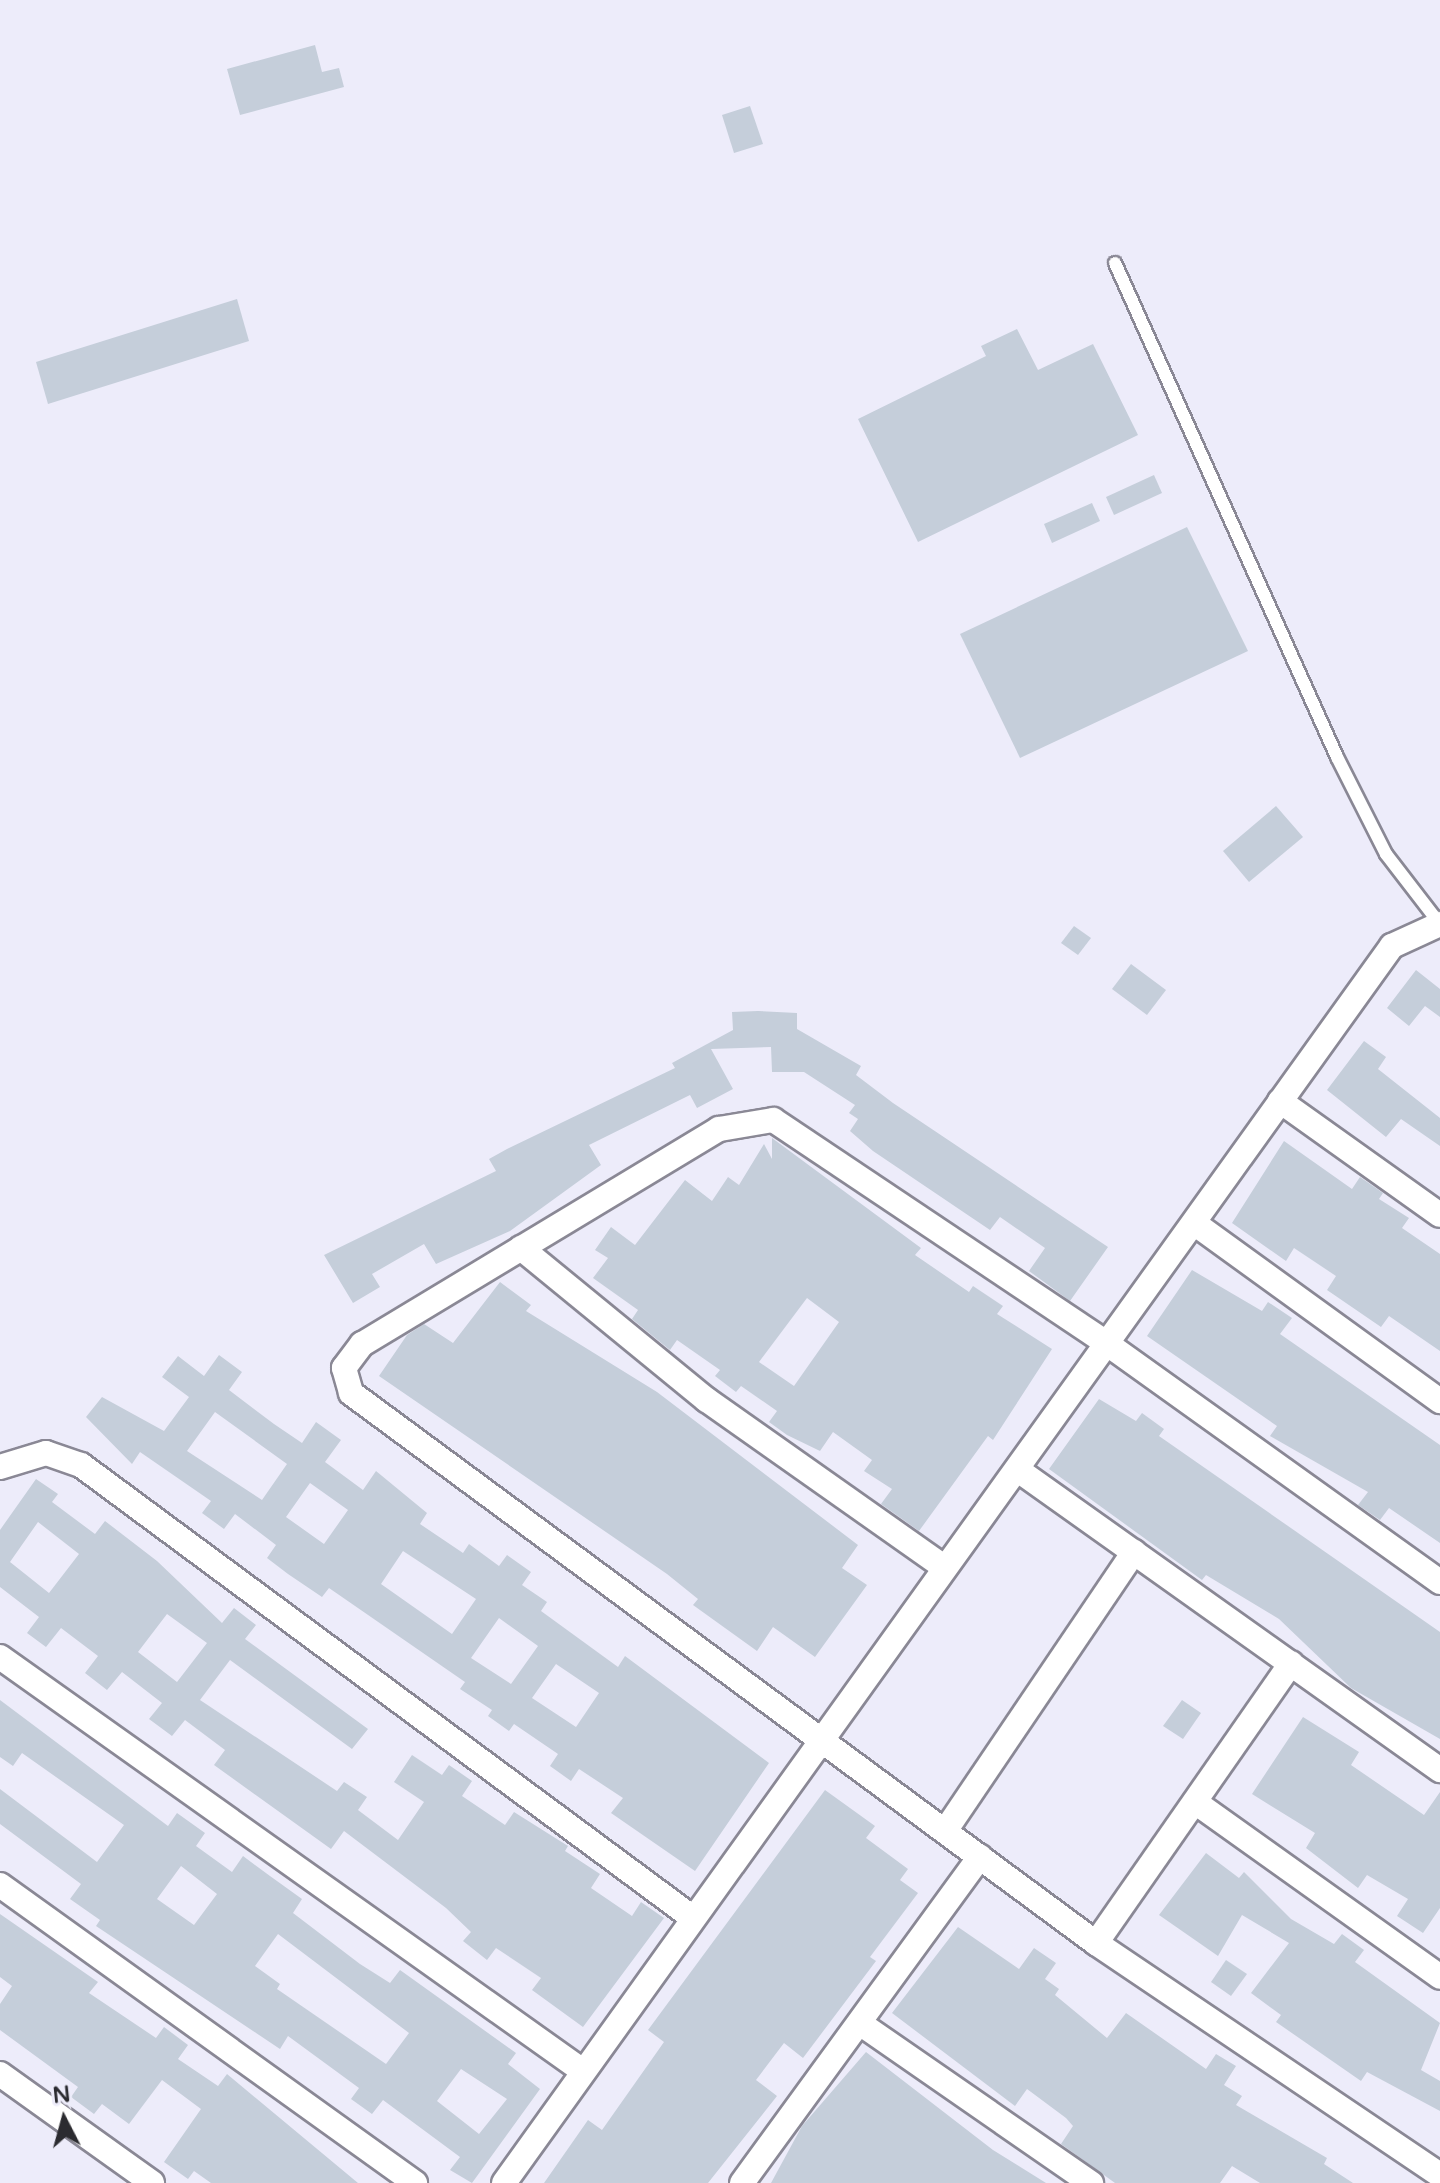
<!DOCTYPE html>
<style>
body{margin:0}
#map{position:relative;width:1440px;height:2183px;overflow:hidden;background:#edecfa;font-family:"Varela Round",sans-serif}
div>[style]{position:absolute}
.building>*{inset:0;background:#c5ceda}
.roads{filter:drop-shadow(2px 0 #8a8895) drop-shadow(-2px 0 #8a8895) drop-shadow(0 2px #8a8895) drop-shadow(0 -2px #8a8895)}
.lane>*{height:12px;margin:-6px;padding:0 6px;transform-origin:6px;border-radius:6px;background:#fff}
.street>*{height:24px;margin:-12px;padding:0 12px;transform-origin:12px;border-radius:12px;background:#fff}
span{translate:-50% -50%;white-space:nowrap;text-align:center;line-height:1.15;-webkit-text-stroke:6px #edecfa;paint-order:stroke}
.north{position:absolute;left:24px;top:2079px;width:80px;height:80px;-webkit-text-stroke:6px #edecfa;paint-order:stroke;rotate:354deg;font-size:22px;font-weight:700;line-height:32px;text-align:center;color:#2b2b30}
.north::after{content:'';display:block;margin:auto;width:28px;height:36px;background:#2b2b30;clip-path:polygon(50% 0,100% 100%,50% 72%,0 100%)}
</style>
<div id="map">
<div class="building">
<i style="clip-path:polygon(315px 45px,322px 72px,339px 68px,344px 87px,240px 115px,227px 69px)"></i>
<i style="clip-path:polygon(750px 106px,763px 144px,734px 153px,722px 115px)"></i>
<i style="clip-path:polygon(237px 299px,249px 341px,48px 404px,36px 362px)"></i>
<i style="clip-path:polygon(1017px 329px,1038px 370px,1093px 344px,1138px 435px,918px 542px,858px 419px,986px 356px,981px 346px)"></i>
<i style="clip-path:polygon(1154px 475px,1162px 493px,1114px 515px,1106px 497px)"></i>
<i style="clip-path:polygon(1092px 503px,1100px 521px,1052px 543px,1044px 524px)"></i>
<i style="clip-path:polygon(1187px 527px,1248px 651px,1020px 758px,960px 634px)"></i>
<i style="clip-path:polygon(1276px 806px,1303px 837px,1249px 882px,1223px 851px)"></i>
<i style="clip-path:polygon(1074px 926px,1091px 938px,1078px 955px,1061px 943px)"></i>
<i style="clip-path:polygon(1131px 964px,1166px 990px,1147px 1015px,1112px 989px)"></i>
<i style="clip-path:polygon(1416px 970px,1440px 989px,1440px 1017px,1425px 1006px,1409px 1026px,1387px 1008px)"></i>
<i style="clip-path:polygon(758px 1011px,797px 1013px,797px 1029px,861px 1066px,856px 1075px,893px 1103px,1108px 1247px,1070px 1301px,1029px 1271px,1045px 1248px,1000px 1217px,990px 1230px,873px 1151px,850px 1131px,858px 1119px,849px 1113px,855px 1105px,804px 1072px,772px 1072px,771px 1047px,711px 1049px,733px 1089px,697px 1108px,690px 1095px,589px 1145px,601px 1165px,510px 1231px,436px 1264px,424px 1244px,372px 1274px,380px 1287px,353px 1303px,324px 1255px,496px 1171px,489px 1159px,507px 1149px,675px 1068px,672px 1063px,733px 1030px,732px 1012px)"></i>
<i style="clip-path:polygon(1364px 1041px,1386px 1057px,1378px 1069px,1440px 1118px,1440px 1146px,1401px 1119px,1386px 1137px,1327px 1090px)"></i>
<i style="clip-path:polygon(evenodd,772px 1138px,921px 1248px,915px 1255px,969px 1292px,973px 1286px,1003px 1306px,997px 1314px,1052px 1349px,993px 1440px,988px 1436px,919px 1531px,881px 1504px,892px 1489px,864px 1471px,872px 1460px,833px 1432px,820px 1451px,787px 1435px,769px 1422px,777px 1411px,741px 1386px,736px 1392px,715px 1376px,720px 1370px,677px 1340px,670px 1350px,632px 1319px,638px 1310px,593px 1278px,608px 1258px,595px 1250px,611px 1227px,635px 1245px,685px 1180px,712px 1201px,728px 1177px,739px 1185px,764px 1144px,772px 1159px,772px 1138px,807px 1298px,839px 1322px,794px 1386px,759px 1362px,807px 1298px)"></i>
<i style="clip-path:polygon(1284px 1141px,1352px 1189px,1360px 1177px,1383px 1193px,1379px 1199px,1409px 1218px,1402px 1228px,1440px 1254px,1440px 1351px,1389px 1316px,1381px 1327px,1327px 1290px,1336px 1276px,1294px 1248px,1286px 1261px,1232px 1223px)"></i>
<i style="clip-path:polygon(1192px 1270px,1262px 1311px,1268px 1302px,1292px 1318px,1280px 1334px,1440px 1445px,1440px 1543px,1389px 1508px,1380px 1520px,1358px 1505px,1368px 1492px,1270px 1436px,1277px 1426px,1147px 1336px)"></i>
<i style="clip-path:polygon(500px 1282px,531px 1305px,526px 1311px,657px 1392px,858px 1545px,842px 1568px,867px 1585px,815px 1657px,773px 1627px,757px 1651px,693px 1605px,698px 1599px,667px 1574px,379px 1376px,407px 1335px,424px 1324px,453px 1343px)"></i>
<i style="clip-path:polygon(evenodd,219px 1355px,242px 1372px,229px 1390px,274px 1424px,302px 1443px,316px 1422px,341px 1440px,325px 1462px,363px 1490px,376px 1471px,427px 1513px,420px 1524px,463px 1553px,469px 1544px,499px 1566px,507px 1555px,531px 1572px,522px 1585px,547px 1602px,541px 1611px,618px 1667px,625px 1656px,769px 1763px,695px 1871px,611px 1813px,623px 1798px,579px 1769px,571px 1781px,550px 1766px,558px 1754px,514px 1724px,509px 1731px,488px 1716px,492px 1710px,460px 1689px,465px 1682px,329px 1588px,322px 1597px,288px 1574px,267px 1558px,276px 1545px,235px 1514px,224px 1529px,202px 1513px,211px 1501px,140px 1452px,132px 1464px,86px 1417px,102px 1397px,164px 1431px,189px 1397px,162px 1377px,178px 1356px,204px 1376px,219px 1355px,215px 1412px,287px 1464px,262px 1500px,187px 1451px,215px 1412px,219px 1355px,310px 1483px,348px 1510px,324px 1544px,286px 1517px,310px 1483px,219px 1355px,403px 1551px,476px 1599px,452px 1634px,381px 1584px,403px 1551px,219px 1355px,499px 1618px,538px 1646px,511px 1684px,471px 1658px,499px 1618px,219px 1355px,556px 1664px,599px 1693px,576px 1727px,532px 1698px,556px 1664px)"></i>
<i style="clip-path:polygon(1099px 1399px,1136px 1421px,1142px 1413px,1164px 1429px,1159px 1436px,1440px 1632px,1440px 1739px,1351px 1688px,1279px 1619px,1206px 1575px,1202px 1580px,1049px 1469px)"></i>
<i style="clip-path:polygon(evenodd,36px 1479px,58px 1494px,52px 1502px,95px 1534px,105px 1521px,157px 1561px,222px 1623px,234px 1608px,256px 1625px,245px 1639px,368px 1729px,352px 1749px,230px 1660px,200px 1700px,337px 1791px,344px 1782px,367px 1797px,358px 1810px,398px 1840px,424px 1802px,394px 1782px,412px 1755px,442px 1775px,449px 1765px,472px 1781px,462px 1796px,505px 1825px,514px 1812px,568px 1846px,565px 1851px,600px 1874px,591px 1888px,632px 1916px,641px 1902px,664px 1918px,583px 2027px,532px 1990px,541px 1978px,496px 1948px,487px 1960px,463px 1941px,471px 1932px,446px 1908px,344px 1831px,331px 1849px,214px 1765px,225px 1750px,185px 1720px,172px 1736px,149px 1719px,162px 1703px,122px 1672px,107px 1690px,85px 1673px,98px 1656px,61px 1628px,46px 1647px,27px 1633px,39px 1617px,0 1587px,0 1530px,36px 1479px,38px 1522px,79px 1554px,49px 1593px,10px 1562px,38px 1522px,36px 1479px,167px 1614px,207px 1643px,177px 1682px,138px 1652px,167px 1614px)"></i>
<i style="clip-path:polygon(evenodd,0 1700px,168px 1826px,177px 1813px,205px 1833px,196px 1846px,232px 1872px,243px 1856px,270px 1876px,302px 1899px,293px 1913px,360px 1964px,390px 1983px,400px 1970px,516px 2053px,508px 2064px,540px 2089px,472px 2183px,450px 2170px,460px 2157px,383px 2100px,372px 2114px,351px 2099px,359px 2088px,288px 2036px,280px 2049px,96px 1926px,100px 1920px,70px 1899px,81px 1884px,0 1824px,0 1789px,97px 1862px,124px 1825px,22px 1753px,13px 1766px,0 1757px,0 1700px,181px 1866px,217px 1894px,194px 1925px,157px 1899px,181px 1866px,0 1700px,278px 1934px,409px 2033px,386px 2064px,277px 1989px,280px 1984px,255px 1966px,278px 1934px,0 1700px,461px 2069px,507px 2099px,479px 2134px,437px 2101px,461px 2069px)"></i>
<i style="clip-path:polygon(1182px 1700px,1201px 1713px,1183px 1739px,1163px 1726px)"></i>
<i style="clip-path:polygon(1303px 1717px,1359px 1752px,1351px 1765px,1424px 1815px,1440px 1792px,1440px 1908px,1423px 1933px,1397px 1916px,1408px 1899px,1367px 1875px,1358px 1888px,1306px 1848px,1315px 1833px,1252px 1794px)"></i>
<i style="clip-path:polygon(825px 1790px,875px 1826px,866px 1838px,908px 1869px,900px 1880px,918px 1893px,870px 1957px,876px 1961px,803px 2058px,784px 2043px,756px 2080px,777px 2096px,708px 2183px,544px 2183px,588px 2120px,602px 2130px,664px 2042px,648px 2030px)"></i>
<i style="clip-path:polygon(1206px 1853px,1239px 1878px,1244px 1872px,1291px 1919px,1334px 1944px,1342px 1934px,1364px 1950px,1355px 1962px,1440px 2023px,1421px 2070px,1440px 2081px,1440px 2111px,1367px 2072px,1361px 2081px,1276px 2022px,1281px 2015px,1251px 1993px,1289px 1943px,1242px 1915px,1218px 1956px,1159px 1915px)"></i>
<i style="clip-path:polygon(0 1914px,98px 1982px,89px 1993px,156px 2038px,164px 2027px,188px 2045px,178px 2059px,218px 2086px,227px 2074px,358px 2183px,211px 2183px,194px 2171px,188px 2179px,164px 2162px,201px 2109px,162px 2080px,129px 2124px,102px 2104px,94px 2114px,71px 2097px,78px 2087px,0 2030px,0 2004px,12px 1986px,0 1977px)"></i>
<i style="clip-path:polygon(958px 1927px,1019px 1969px,1034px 1948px,1056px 1963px,1045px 1979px,1059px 1989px,1055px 1995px,1107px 2038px,1126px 2013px,1206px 2069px,1216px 2054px,1236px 2066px,1224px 2085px,1242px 2096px,1236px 2105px,1327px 2158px,1324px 2164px,1353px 2183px,1260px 2183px,1232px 2166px,1220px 2183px,1115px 2183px,1061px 2144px,1073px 2126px,1066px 2118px,1027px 2089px,1015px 2106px,892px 2013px)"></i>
<i style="clip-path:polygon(1226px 1960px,1247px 1974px,1231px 1996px,1211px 1982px)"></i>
<i style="clip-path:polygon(866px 2052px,993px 2150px,1046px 2183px,771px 2183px,802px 2126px)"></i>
</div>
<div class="roads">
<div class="lane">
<i style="left:1115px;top:263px;width:542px;rotate:65.8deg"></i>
<i style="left:1337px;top:757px;width:109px;rotate:63.2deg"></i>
<i style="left:1386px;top:854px;width:88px;rotate:52.4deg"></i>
</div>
<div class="street">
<i style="left:1280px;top:1101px;width:196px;rotate:35.5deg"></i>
<i style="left:1194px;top:1223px;width:304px;rotate:35.9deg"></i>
<i style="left:521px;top:1248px;width:240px;rotate:39.3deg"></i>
<i style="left:707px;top:1400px;width:291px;rotate:35.2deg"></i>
<i style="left:0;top:1467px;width:48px;rotate:-16.9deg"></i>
<i style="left:46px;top:1453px;width:37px;rotate:19deg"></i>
<i style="left:81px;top:1465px;width:761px;rotate:36.51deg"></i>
<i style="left:1018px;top:1470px;width:518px;rotate:35.41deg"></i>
<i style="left:1440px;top:1582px;width:412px;rotate:-144.4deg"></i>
<i style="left:1105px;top:1342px;width:399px;rotate:-146.2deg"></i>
<i style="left:773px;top:1120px;width:55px;rotate:170.5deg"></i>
<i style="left:719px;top:1129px;width:417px;rotate:148.9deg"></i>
<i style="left:362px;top:1344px;width:30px;rotate:127deg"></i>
<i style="left:344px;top:1368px;width:26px;rotate:74deg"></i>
<i style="left:351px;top:1393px;width:926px;rotate:36.44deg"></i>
<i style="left:1096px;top:1943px;width:415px;rotate:34deg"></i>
<i style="left:0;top:1657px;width:711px;rotate:35.39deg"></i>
<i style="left:1195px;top:1802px;width:301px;rotate:35.5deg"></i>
<i style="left:945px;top:1831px;width:337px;rotate:-55.9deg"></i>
<i style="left:0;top:1885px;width:511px;rotate:35.68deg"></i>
<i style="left:1096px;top:1943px;width:341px;rotate:-55.1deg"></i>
<i style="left:861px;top:2024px;width:280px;rotate:34.7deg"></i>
<i style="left:0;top:2074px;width:187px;rotate:35.6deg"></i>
<i style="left:504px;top:2183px;width:1523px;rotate:-54.33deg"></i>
<i style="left:1392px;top:946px;width:53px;rotate:-24.6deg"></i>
<i style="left:742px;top:2183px;width:404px;rotate:-53.9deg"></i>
</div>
</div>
<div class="north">N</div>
</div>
